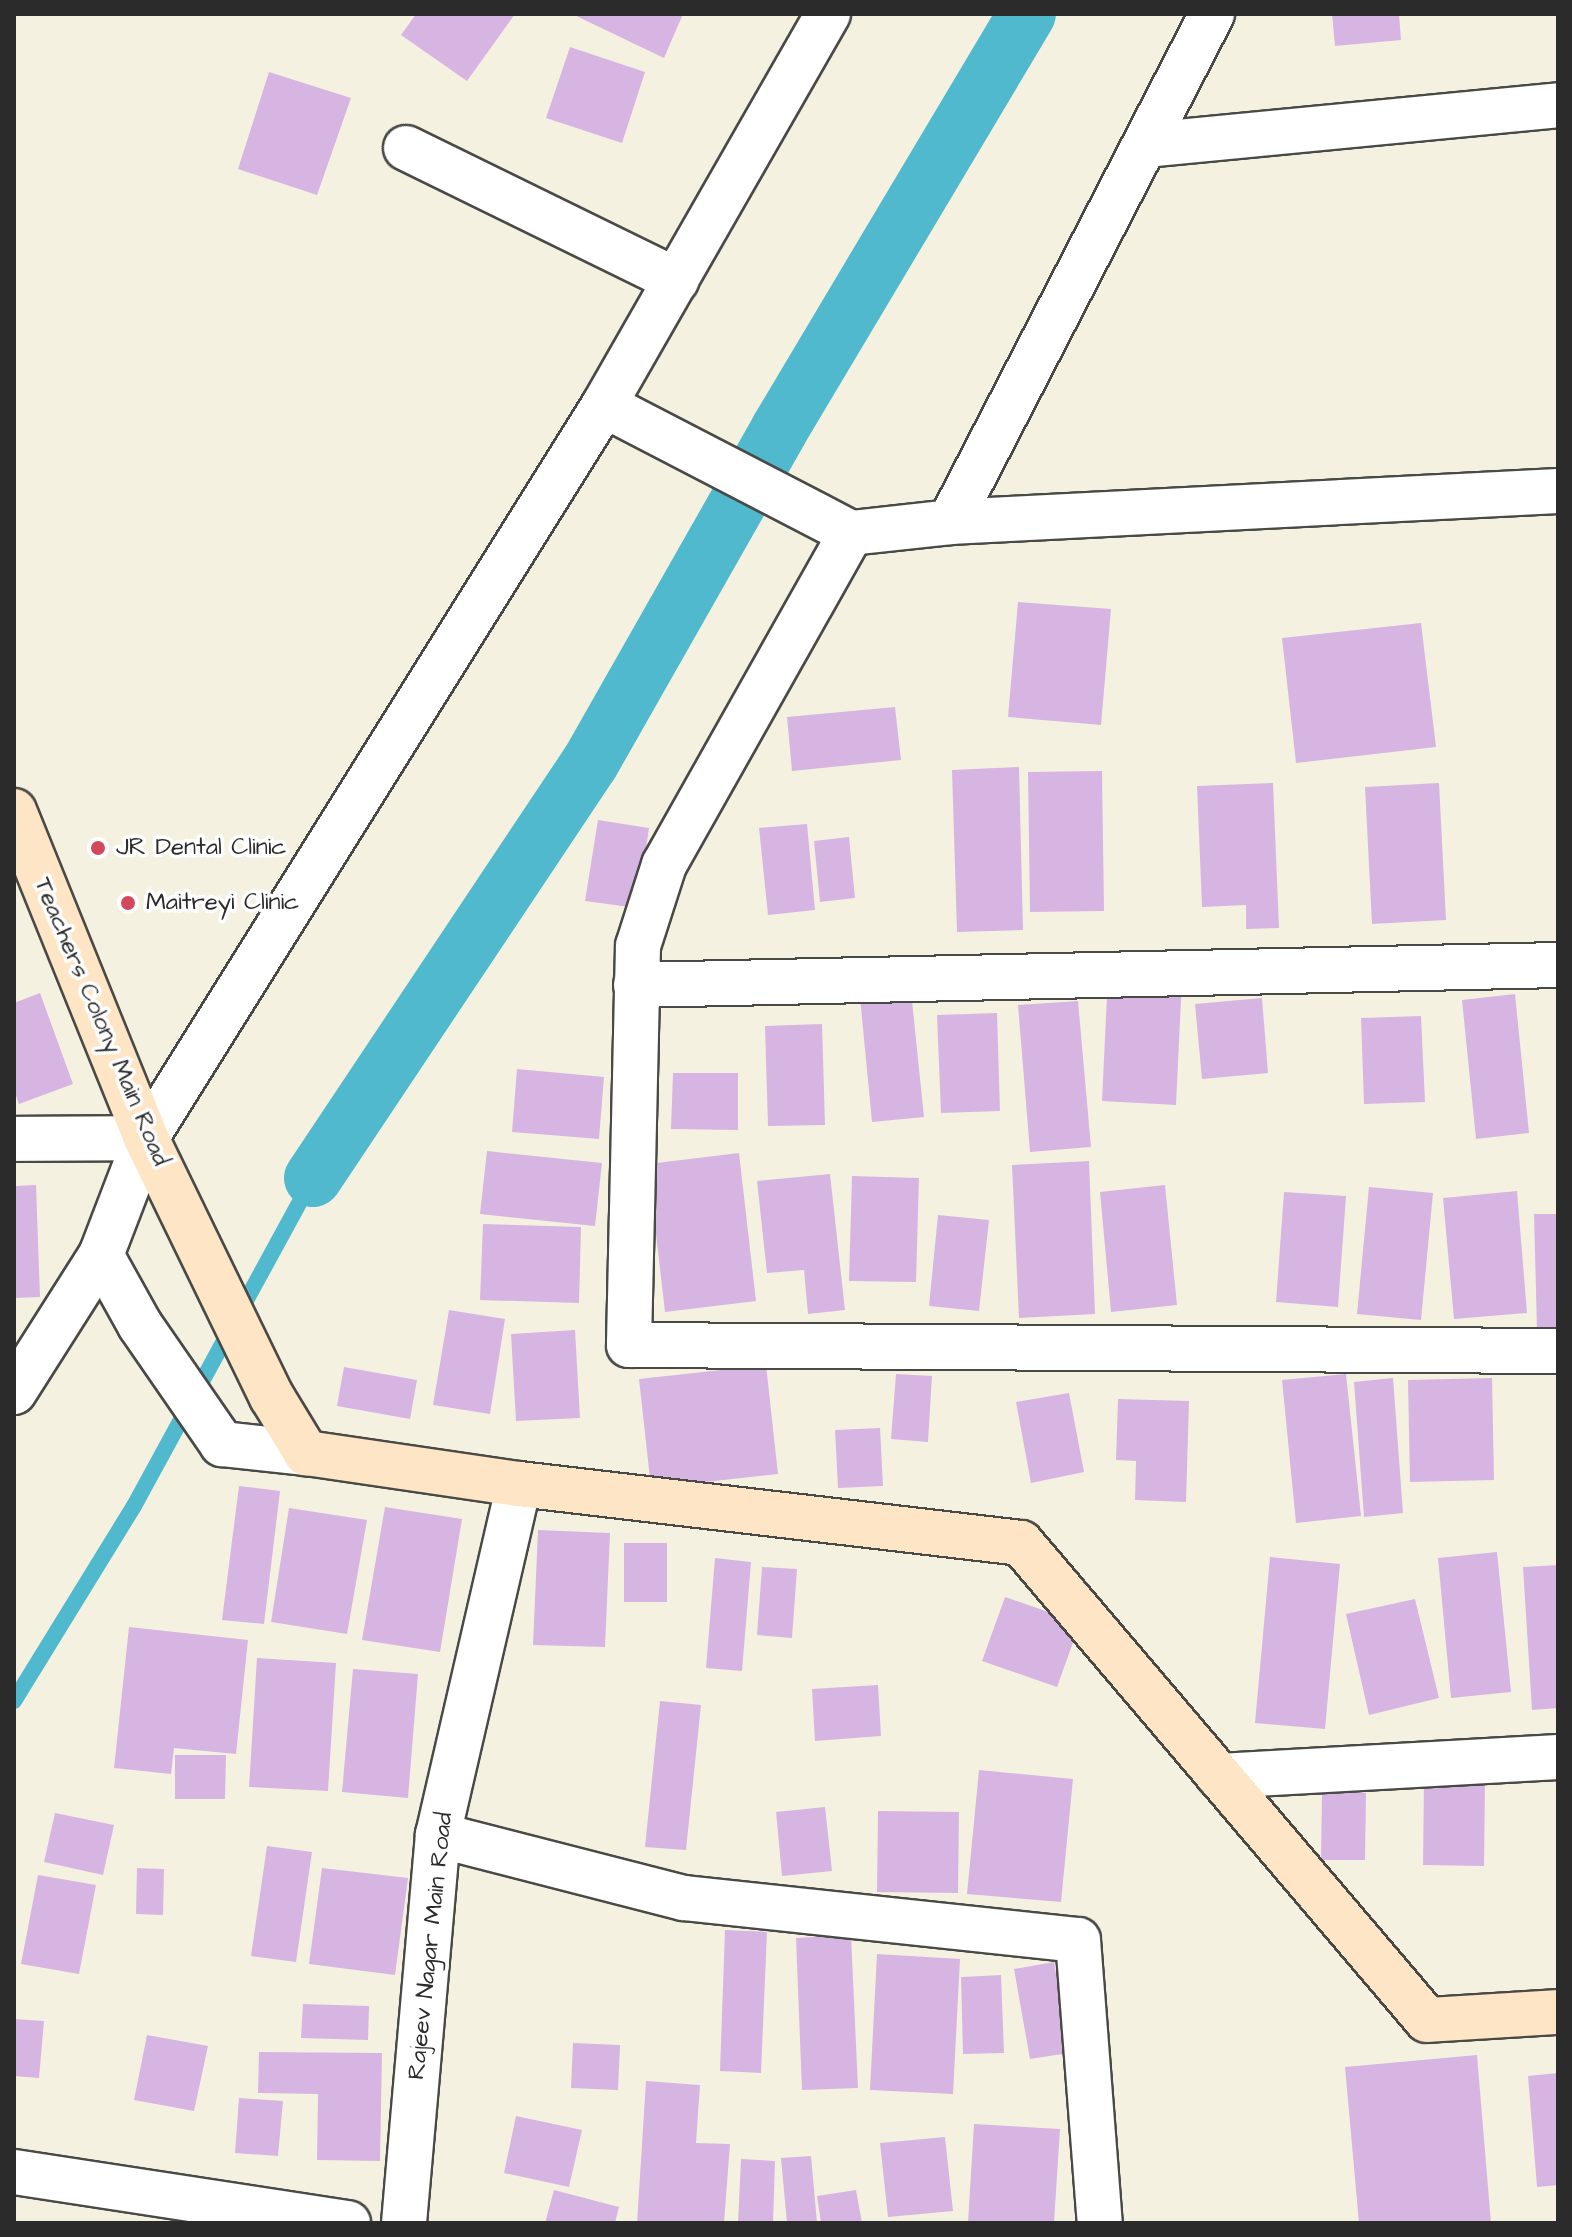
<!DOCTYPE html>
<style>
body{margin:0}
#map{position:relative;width:1572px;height:2237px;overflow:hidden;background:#f5f1e1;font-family:"Architects Daughter",sans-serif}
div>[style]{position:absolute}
.stream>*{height:16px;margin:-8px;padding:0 8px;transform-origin:8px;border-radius:8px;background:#50b9ce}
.canal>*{height:58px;margin:-29px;padding:0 29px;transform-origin:29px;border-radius:29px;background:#50b9ce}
.building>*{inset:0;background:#d7b5e2}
.roads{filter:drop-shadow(2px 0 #494946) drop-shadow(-2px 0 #494946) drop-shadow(0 2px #494946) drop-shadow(0 -2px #494946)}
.street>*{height:44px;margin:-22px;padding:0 22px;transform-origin:22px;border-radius:22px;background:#fff}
.secondary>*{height:44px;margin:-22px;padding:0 22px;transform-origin:22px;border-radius:22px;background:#fde5c5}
.dots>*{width:22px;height:22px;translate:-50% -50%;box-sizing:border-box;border:4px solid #fff;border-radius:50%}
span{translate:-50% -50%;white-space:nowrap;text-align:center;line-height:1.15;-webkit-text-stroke:7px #fff;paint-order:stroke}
.poi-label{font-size:24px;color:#2b2b2b}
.left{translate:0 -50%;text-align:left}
.street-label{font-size:24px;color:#2b2b2b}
.frame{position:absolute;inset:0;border:16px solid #2b2b2b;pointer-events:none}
</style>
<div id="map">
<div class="stream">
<i style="left:14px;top:1701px;width:229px;rotate:-58.4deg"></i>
<i style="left:134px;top:1506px;width:374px;rotate:-61.4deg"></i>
</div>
<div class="canal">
<i style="left:313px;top:1178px;width:499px;rotate:-56.3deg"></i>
<i style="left:590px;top:763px;width:383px;rotate:-60.4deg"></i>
<i style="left:779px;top:430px;width:484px;rotate:-59.2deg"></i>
</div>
<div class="building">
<i style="clip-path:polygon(416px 14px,515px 14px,467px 81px,401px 35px)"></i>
<i style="clip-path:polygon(572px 14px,683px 14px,664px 58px)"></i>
<i style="clip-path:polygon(1332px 14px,1399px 14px,1401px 40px,1335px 46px)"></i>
<i style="clip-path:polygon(570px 47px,645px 72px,622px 143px,546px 118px)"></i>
<i style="clip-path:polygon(269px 72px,351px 98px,317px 195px,238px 169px)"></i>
<i style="clip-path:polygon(1018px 602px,1111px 609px,1101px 725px,1008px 717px)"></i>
<i style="clip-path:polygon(1421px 623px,1436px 747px,1296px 763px,1282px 638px)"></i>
<i style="clip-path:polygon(895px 707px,901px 760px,792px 771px,787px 717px)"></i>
<i style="clip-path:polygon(1019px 767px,1023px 930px,957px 932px,952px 770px)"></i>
<i style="clip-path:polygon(1102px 771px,1104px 911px,1030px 912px,1028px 772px)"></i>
<i style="clip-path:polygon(1273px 783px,1279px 928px,1246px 929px,1246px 905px,1202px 907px,1197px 786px)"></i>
<i style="clip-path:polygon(1439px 783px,1446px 920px,1372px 924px,1365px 787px)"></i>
<i style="clip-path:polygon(598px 820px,649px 828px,637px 908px,585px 901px)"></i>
<i style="clip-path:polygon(807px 824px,815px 910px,768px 915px,759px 828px)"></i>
<i style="clip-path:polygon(849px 837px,855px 898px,820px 902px,814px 841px)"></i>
<i style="clip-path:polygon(1108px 975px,1182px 979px,1176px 1105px,1102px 1101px)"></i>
<i style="clip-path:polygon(911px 991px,924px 1117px,872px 1122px,860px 997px)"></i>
<i style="clip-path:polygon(40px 993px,73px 1084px,19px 1104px,14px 1090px,14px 1003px)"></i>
<i style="clip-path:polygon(1515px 994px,1529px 1133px,1476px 1139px,1462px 1000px)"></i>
<i style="clip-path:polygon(1262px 998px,1268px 1073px,1202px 1079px,1195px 1004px)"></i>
<i style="clip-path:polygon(1078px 1001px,1091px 1147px,1030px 1152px,1018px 1005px)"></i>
<i style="clip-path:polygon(997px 1013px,1000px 1111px,941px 1113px,937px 1015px)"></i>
<i style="clip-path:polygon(1421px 1016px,1425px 1102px,1364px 1104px,1361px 1018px)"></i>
<i style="clip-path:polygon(822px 1024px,825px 1125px,768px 1126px,765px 1026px)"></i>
<i style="clip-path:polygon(517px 1069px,604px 1077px,599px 1139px,512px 1132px)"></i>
<i style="clip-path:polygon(673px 1073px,738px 1073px,738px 1130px,671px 1129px)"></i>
<i style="clip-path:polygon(487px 1151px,602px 1163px,595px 1226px,480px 1214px)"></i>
<i style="clip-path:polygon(739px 1153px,756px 1301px,665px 1312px,648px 1164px)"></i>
<i style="clip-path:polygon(1089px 1161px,1095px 1314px,1019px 1318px,1012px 1165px)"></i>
<i style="clip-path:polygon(830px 1174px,845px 1310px,808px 1314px,804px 1270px,767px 1273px,757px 1181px)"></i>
<i style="clip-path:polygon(852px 1176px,919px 1178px,916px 1282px,849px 1281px)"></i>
<i style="clip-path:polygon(36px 1185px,40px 1297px,14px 1298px,14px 1186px)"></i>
<i style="clip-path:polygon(1165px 1185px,1177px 1305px,1111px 1312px,1100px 1192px)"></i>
<i style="clip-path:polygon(1369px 1187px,1433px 1193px,1421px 1320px,1357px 1314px)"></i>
<i style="clip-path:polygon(1517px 1191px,1527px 1313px,1454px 1319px,1443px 1198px)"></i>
<i style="clip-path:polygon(1284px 1192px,1346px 1196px,1338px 1307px,1276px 1302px)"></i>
<i style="clip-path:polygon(1534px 1214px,1558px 1214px,1558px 1329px,1537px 1330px)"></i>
<i style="clip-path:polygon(938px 1215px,989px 1220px,979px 1311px,929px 1306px)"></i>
<i style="clip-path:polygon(483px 1224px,581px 1227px,579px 1303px,480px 1300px)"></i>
<i style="clip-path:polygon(449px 1310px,505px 1319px,490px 1414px,433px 1405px)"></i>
<i style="clip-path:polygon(575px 1330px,580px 1418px,516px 1421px,511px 1334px)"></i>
<i style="clip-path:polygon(766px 1365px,778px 1474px,651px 1488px,639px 1379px)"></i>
<i style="clip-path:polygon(344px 1367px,417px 1380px,410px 1419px,337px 1406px)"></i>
<i style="clip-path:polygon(896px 1374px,932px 1376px,928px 1442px,891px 1439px)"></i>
<i style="clip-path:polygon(1346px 1374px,1361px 1516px,1296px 1523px,1282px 1380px)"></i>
<i style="clip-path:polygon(1393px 1378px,1403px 1513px,1364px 1517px,1354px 1382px)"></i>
<i style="clip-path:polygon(1492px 1378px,1494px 1480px,1410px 1482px,1408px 1380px)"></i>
<i style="clip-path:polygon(1069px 1393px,1084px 1472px,1031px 1483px,1016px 1402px)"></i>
<i style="clip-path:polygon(1118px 1399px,1189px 1401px,1186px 1502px,1135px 1500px,1136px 1461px,1116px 1460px)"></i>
<i style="clip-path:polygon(880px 1428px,883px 1486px,838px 1488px,835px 1430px)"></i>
<i style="clip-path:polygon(239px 1486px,280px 1491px,264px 1624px,222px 1620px)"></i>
<i style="clip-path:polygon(385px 1507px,462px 1519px,440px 1652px,362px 1640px)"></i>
<i style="clip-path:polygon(289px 1508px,367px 1520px,347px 1634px,271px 1622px)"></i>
<i style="clip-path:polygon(538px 1530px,610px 1533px,605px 1647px,533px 1645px)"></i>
<i style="clip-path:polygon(624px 1543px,667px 1543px,667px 1602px,624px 1602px)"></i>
<i style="clip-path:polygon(1497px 1552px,1511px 1692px,1451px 1698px,1438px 1558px)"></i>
<i style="clip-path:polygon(1270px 1557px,1340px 1564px,1325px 1729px,1255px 1723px)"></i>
<i style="clip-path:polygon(715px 1558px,751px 1562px,742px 1671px,706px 1668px)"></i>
<i style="clip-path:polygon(1558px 1565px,1558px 1708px,1532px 1710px,1523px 1567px)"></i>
<i style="clip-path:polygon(762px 1567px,797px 1569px,792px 1638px,757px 1635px)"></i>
<i style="clip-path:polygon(1005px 1597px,1080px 1623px,1057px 1687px,982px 1661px)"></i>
<i style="clip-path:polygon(1415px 1599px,1439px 1698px,1369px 1715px,1346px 1614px)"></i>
<i style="clip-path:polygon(129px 1627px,248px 1640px,236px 1754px,174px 1748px,171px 1774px,114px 1768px)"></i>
<i style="clip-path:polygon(257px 1658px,336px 1663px,328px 1791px,249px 1787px)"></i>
<i style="clip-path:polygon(353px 1669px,418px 1674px,408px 1798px,342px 1792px)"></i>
<i style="clip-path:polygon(878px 1685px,881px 1736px,815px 1741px,812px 1689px)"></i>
<i style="clip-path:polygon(660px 1701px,701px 1705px,686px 1850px,645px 1847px)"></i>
<i style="clip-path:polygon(175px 1755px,226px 1755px,225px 1799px,175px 1799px)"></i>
<i style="clip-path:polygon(979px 1770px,1073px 1779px,1061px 1902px,967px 1894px)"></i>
<i style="clip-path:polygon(1424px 1780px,1485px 1780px,1484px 1866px,1423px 1865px)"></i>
<i style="clip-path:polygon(1322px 1793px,1366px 1793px,1365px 1860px,1321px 1860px)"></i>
<i style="clip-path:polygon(825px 1807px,832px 1871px,782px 1876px,776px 1812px)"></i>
<i style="clip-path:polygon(878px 1811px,959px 1812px,958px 1893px,877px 1892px)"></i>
<i style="clip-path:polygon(55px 1813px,114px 1825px,103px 1875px,44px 1862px)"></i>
<i style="clip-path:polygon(267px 1846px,312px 1852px,296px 1962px,251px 1956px)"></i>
<i style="clip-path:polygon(137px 1868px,164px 1869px,163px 1915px,136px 1914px)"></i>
<i style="clip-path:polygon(322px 1868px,408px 1878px,395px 1975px,309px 1964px)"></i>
<i style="clip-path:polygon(38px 1875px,96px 1885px,79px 1974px,21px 1964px)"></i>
<i style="clip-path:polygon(725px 1930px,767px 1932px,761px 2073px,720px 2071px)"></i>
<i style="clip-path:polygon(851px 1935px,858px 2088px,802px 2090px,796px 1938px)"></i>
<i style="clip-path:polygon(877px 1954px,960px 1959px,953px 2094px,870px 2090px)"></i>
<i style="clip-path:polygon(1054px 1962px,1069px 2053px,1030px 2059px,1014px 1969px)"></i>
<i style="clip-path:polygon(1001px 1975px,1004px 2053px,963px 2054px,961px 1977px)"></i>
<i style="clip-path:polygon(303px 2004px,369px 2006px,368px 2040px,301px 2038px)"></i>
<i style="clip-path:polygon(14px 2019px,44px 2021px,39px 2078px,14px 2076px)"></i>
<i style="clip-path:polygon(147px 2035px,208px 2046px,194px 2111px,134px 2100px)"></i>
<i style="clip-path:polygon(573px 2043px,620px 2045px,618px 2090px,571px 2088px)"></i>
<i style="clip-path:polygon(259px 2052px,382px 2053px,380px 2161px,317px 2160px,318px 2094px,258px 2093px)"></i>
<i style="clip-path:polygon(1477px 2055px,1491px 2223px,1359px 2223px,1345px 2067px)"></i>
<i style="clip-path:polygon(1558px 2073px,1558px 2185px,1537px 2187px,1528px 2076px)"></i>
<i style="clip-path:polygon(646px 2081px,700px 2085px,696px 2143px,730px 2144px,724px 2223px,637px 2223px)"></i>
<i style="clip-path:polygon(239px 2098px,283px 2101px,278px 2156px,235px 2153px)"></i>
<i style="clip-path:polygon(516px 2116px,582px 2130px,569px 2187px,504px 2173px)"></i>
<i style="clip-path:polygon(974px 2124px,1060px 2129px,1054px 2223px,968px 2223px)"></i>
<i style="clip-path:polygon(945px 2137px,953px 2211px,888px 2217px,880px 2143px)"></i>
<i style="clip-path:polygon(811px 2156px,817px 2223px,787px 2223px,781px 2158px)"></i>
<i style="clip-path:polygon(741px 2159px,775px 2161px,773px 2223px,738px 2223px)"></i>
<i style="clip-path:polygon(554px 2190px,619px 2207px,615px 2223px,545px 2223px)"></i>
<i style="clip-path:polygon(856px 2190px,862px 2223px,821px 2223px,817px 2196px)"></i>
</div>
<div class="roads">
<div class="street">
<i style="left:1146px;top:145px;width:414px;rotate:-5.5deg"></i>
<i style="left:406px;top:148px;width:301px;rotate:26.1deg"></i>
<i style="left:604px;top:405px;width:278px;rotate:27.4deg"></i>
<i style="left:851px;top:533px;width:381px;rotate:119.4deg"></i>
<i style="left:664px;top:865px;width:85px;rotate:107.8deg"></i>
<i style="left:638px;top:946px;width:399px;rotate:91.3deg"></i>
<i style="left:629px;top:1345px;width:929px;rotate:0.37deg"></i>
<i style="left:950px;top:522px;width:609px;rotate:-2.92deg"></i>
<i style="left:851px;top:533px;width:100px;rotate:-6.3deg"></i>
<i style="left:950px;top:522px;width:572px;rotate:-62.72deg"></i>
<i style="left:636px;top:985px;width:922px;rotate:-1.24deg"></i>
<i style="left:14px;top:1139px;width:132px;rotate:-0.4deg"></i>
<i style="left:101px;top:1255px;width:80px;rotate:60.9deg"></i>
<i style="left:140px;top:1325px;width:145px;rotate:55.4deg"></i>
<i style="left:222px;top:1444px;width:84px;rotate:6.1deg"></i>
<i style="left:14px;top:1392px;width:162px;rotate:-57.6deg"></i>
<i style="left:101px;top:1255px;width:125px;rotate:-69deg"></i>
<i style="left:146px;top:1138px;width:864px;rotate:-58deg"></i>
<i style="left:604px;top:405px;width:451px;rotate:-60.2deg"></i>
<i style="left:1219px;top:1776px;width:340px;rotate:-3.2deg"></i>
<i style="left:438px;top:1835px;width:254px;rotate:14.4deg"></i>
<i style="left:684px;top:1898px;width:396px;rotate:6.1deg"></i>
<i style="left:1078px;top:1940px;width:284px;rotate:85.6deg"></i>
<i style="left:14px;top:2172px;width:338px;rotate:8.7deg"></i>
<i style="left:404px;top:2223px;width:389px;rotate:-85deg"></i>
<i style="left:438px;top:1835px;width:360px;rotate:-77deg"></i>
</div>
<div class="secondary">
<i style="left:14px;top:811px;width:353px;rotate:68deg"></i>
<i style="left:146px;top:1138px;width:288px;rotate:64.1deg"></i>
<i style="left:272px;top:1397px;width:66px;rotate:58.7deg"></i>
<i style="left:306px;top:1453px;width:215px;rotate:8.3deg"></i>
<i style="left:519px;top:1484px;width:505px;rotate:6.7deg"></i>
<i style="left:1021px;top:1543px;width:626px;rotate:49.6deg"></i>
<i style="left:1427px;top:2020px;width:131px;rotate:-3.5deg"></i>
</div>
</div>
<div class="dots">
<i style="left:98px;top:848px;background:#d1495b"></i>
<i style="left:128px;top:903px;background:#d1495b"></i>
</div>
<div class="poi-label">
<span class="left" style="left:116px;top:848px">JR Dental Clinic</span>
<span class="left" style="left:146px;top:903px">Maitreyi Clinic</span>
</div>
<div class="street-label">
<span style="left:101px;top:1022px;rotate:67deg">Teachers Colony Main Road</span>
<span style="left:431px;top:1946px;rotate:-84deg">Rajeev Nagar Main Road</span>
</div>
<div class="frame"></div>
</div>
